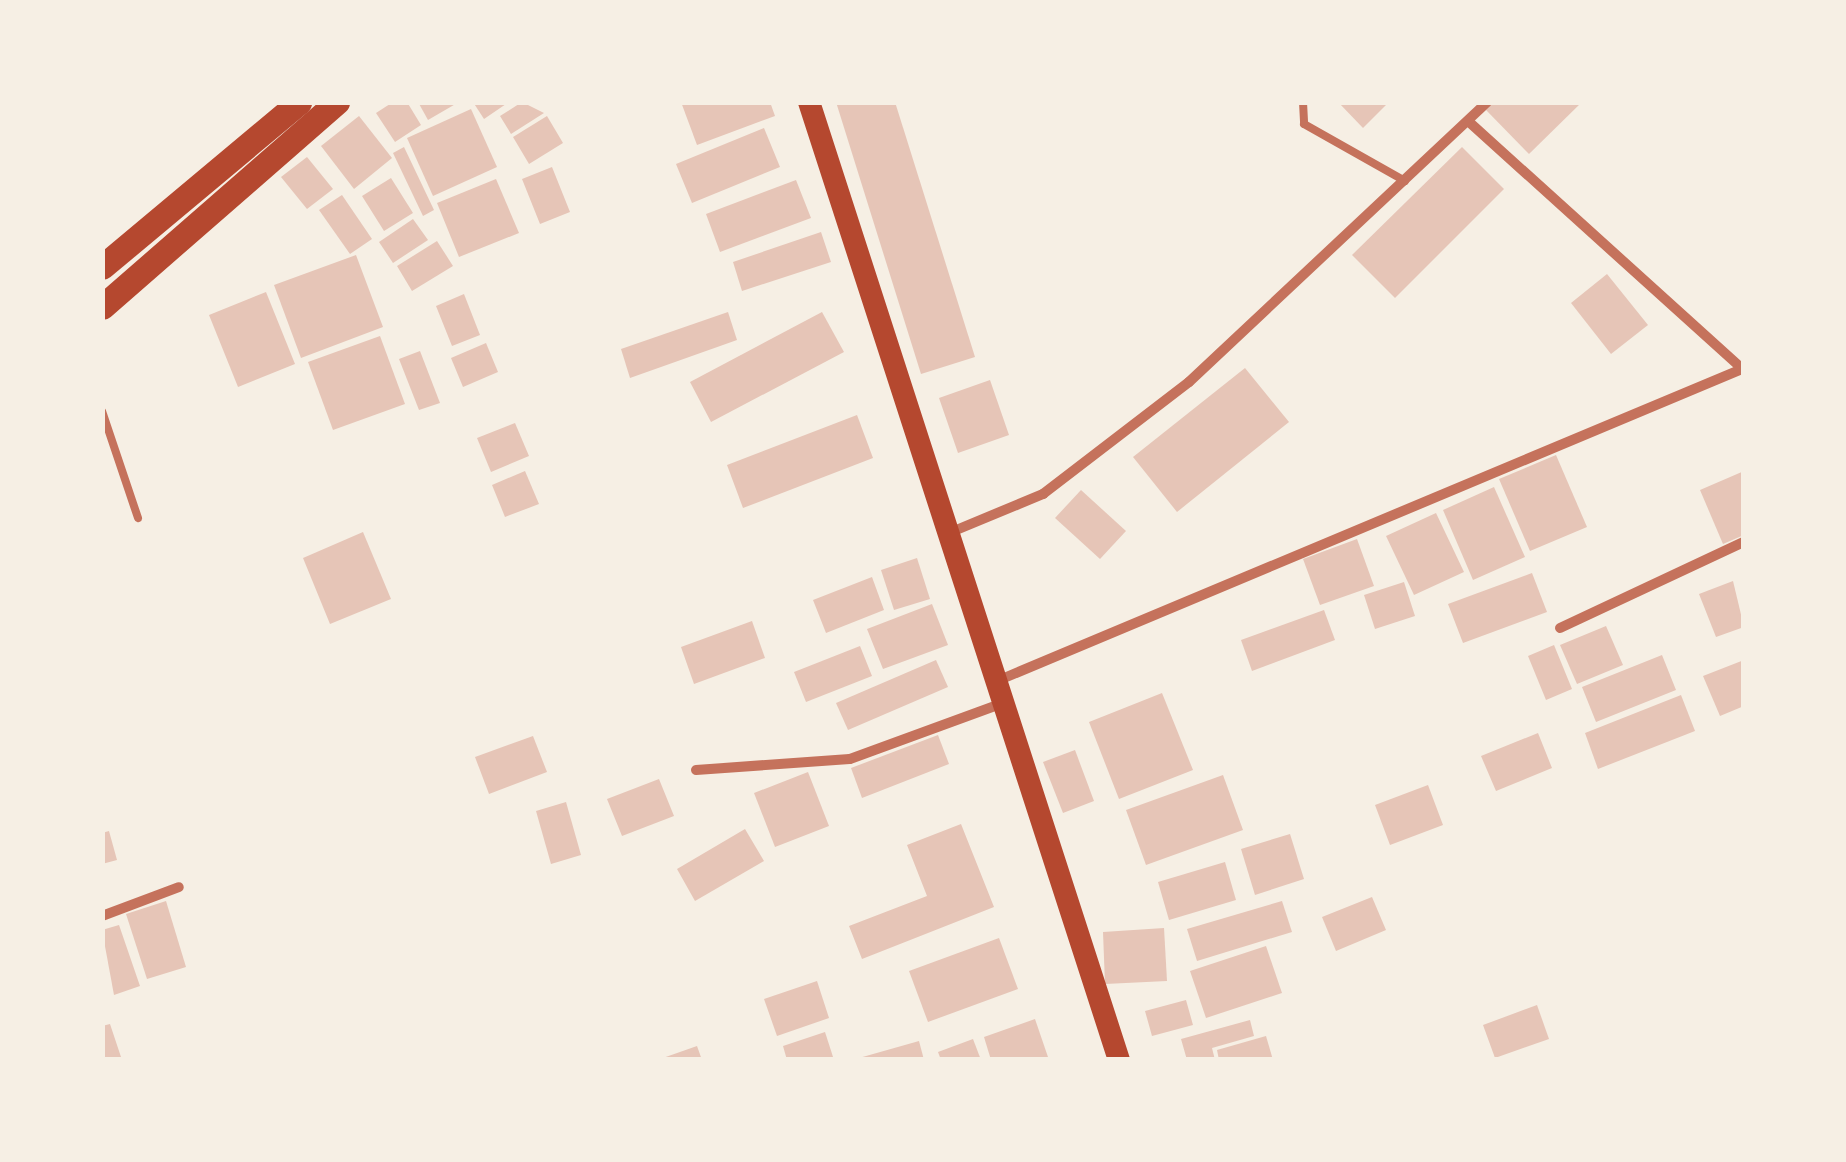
<!DOCTYPE html>
<style>
body{margin:0}
#map{position:relative;width:1846px;height:1162px;overflow:hidden;background:#f6efe4;font-family:"Libre Baskerville",serif}
div>[style]{position:absolute}
.building>*{inset:0;background:#e6c5b7}
.service>*{height:8px;margin:-4px;padding:0 4px;transform-origin:4px;border-radius:4px;background:#c5725c}
.minor>*{height:10px;margin:-5px;padding:0 5px;transform-origin:5px;border-radius:5px;background:#c5725c}
.primary>*{height:22px;margin:-11px;padding:0 11px;transform-origin:11px;border-radius:11px;background:#b5482f}
.trunk>*{height:25px;margin:-12.5px;padding:0 12.5px;transform-origin:12.5px;border-radius:12.5px;background:#b5482f}
span{translate:-50% -50%;white-space:nowrap;text-align:center;line-height:1.15;-webkit-text-stroke:10px #f6efe4;paint-order:stroke}
.frame{position:absolute;inset:0;border:105px solid #f6efe4;pointer-events:none}
</style>
<div id="map">
<div class="building">
<i style="clip-path:polygon(393px 102px,407px 102px,421px 125px,395px 142px,376px 113px)"></i>
<i style="clip-path:polygon(418px 102px,459px 102px,428px 120px)"></i>
<i style="clip-path:polygon(473px 102px,509px 102px,484px 119px)"></i>
<i style="clip-path:polygon(522px 102px,544px 113px,511px 134px,500px 116px)"></i>
<i style="clip-path:polygon(681px 102px,770px 102px,775px 116px,697px 145px)"></i>
<i style="clip-path:polygon(836px 102px,895px 102px,975px 357px,921px 374px)"></i>
<i style="clip-path:polygon(1338px 102px,1389px 102px,1363px 128px)"></i>
<i style="clip-path:polygon(1494px 102px,1582px 102px,1529px 154px,1486px 110px)"></i>
<i style="clip-path:polygon(471px 109px,497px 167px,433px 196px,407px 138px)"></i>
<i style="clip-path:polygon(359px 116px,392px 158px,354px 189px,321px 146px)"></i>
<i style="clip-path:polygon(547px 116px,563px 143px,529px 164px,513px 137px)"></i>
<i style="clip-path:polygon(764px 128px,780px 167px,692px 203px,676px 164px)"></i>
<i style="clip-path:polygon(404px 147px,434px 210px,423px 216px,393px 153px)"></i>
<i style="clip-path:polygon(1462px 147px,1504px 189px,1395px 298px,1352px 255px)"></i>
<i style="clip-path:polygon(307px 157px,333px 189px,307px 209px,281px 177px)"></i>
<i style="clip-path:polygon(552px 167px,570px 212px,540px 224px,522px 179px)"></i>
<i style="clip-path:polygon(391px 178px,413px 213px,384px 231px,362px 196px)"></i>
<i style="clip-path:polygon(496px 179px,519px 233px,459px 257px,437px 203px)"></i>
<i style="clip-path:polygon(796px 180px,811px 218px,720px 252px,706px 214px)"></i>
<i style="clip-path:polygon(342px 195px,372px 239px,350px 254px,319px 210px)"></i>
<i style="clip-path:polygon(413px 219px,428px 240px,393px 263px,379px 242px)"></i>
<i style="clip-path:polygon(821px 232px,831px 262px,742px 291px,733px 262px)"></i>
<i style="clip-path:polygon(437px 241px,453px 266px,412px 291px,397px 266px)"></i>
<i style="clip-path:polygon(356px 255px,383px 327px,301px 358px,274px 285px)"></i>
<i style="clip-path:polygon(1607px 274px,1648px 325px,1611px 354px,1571px 303px)"></i>
<i style="clip-path:polygon(266px 292px,295px 364px,238px 387px,209px 315px)"></i>
<i style="clip-path:polygon(464px 294px,480px 335px,452px 346px,436px 306px)"></i>
<i style="clip-path:polygon(728px 312px,737px 340px,630px 378px,621px 349px)"></i>
<i style="clip-path:polygon(822px 312px,844px 352px,711px 422px,690px 382px)"></i>
<i style="clip-path:polygon(380px 336px,405px 404px,333px 430px,308px 362px)"></i>
<i style="clip-path:polygon(486px 343px,498px 372px,463px 387px,451px 358px)"></i>
<i style="clip-path:polygon(420px 351px,440px 403px,419px 410px,399px 359px)"></i>
<i style="clip-path:polygon(1245px 368px,1289px 422px,1177px 512px,1133px 457px)"></i>
<i style="clip-path:polygon(990px 380px,1009px 435px,958px 453px,939px 398px)"></i>
<i style="clip-path:polygon(857px 415px,873px 458px,743px 508px,727px 465px)"></i>
<i style="clip-path:polygon(515px 423px,529px 456px,491px 472px,477px 438px)"></i>
<i style="clip-path:polygon(1556px 455px,1587px 527px,1530px 551px,1499px 479px)"></i>
<i style="clip-path:polygon(525px 471px,539px 504px,505px 517px,492px 485px)"></i>
<i style="clip-path:polygon(1744px 471px,1744px 535px,1723px 544px,1700px 490px)"></i>
<i style="clip-path:polygon(1494px 487px,1525px 557px,1473px 580px,1443px 510px)"></i>
<i style="clip-path:polygon(1081px 490px,1126px 531px,1100px 559px,1055px 518px)"></i>
<i style="clip-path:polygon(1436px 513px,1464px 572px,1414px 595px,1386px 536px)"></i>
<i style="clip-path:polygon(363px 532px,391px 599px,330px 624px,303px 558px)"></i>
<i style="clip-path:polygon(1357px 539px,1374px 586px,1320px 605px,1303px 559px)"></i>
<i style="clip-path:polygon(917px 558px,930px 599px,894px 610px,881px 570px)"></i>
<i style="clip-path:polygon(1532px 573px,1547px 612px,1463px 643px,1448px 604px)"></i>
<i style="clip-path:polygon(872px 577px,884px 610px,826px 633px,813px 600px)"></i>
<i style="clip-path:polygon(1733px 581px,1744px 627px,1716px 637px,1699px 594px)"></i>
<i style="clip-path:polygon(1404px 582px,1415px 616px,1375px 629px,1364px 595px)"></i>
<i style="clip-path:polygon(932px 604px,948px 645px,883px 669px,867px 629px)"></i>
<i style="clip-path:polygon(1324px 610px,1335px 640px,1252px 671px,1241px 640px)"></i>
<i style="clip-path:polygon(752px 621px,765px 658px,694px 684px,681px 647px)"></i>
<i style="clip-path:polygon(1606px 626px,1623px 665px,1577px 684px,1560px 645px)"></i>
<i style="clip-path:polygon(1554px 645px,1572px 689px,1546px 700px,1528px 656px)"></i>
<i style="clip-path:polygon(860px 646px,872px 676px,806px 702px,794px 672px)"></i>
<i style="clip-path:polygon(1662px 655px,1676px 690px,1596px 722px,1582px 687px)"></i>
<i style="clip-path:polygon(936px 660px,948px 687px,848px 730px,836px 703px)"></i>
<i style="clip-path:polygon(1744px 660px,1744px 706px,1720px 716px,1703px 676px)"></i>
<i style="clip-path:polygon(1162px 693px,1193px 770px,1119px 799px,1089px 722px)"></i>
<i style="clip-path:polygon(1681px 695px,1695px 731px,1598px 769px,1585px 733px)"></i>
<i style="clip-path:polygon(1538px 733px,1552px 768px,1496px 791px,1481px 756px)"></i>
<i style="clip-path:polygon(938px 735px,949px 764px,862px 798px,851px 768px)"></i>
<i style="clip-path:polygon(533px 736px,547px 772px,489px 794px,475px 757px)"></i>
<i style="clip-path:polygon(1075px 750px,1094px 801px,1063px 813px,1043px 762px)"></i>
<i style="clip-path:polygon(808px 772px,829px 826px,775px 847px,754px 793px)"></i>
<i style="clip-path:polygon(1223px 775px,1243px 830px,1146px 865px,1126px 810px)"></i>
<i style="clip-path:polygon(659px 779px,674px 816px,622px 836px,607px 799px)"></i>
<i style="clip-path:polygon(1428px 785px,1443px 825px,1390px 845px,1375px 805px)"></i>
<i style="clip-path:polygon(566px 802px,581px 855px,551px 864px,536px 811px)"></i>
<i style="clip-path:polygon(961px 824px,994px 907px,862px 959px,849px 926px,927px 896px,907px 845px)"></i>
<i style="clip-path:polygon(745px 829px,764px 861px,695px 901px,677px 869px)"></i>
<i style="clip-path:polygon(109px 831px,117px 860px,102px 864px,102px 833px)"></i>
<i style="clip-path:polygon(1290px 834px,1304px 879px,1255px 895px,1241px 849px)"></i>
<i style="clip-path:polygon(1225px 862px,1236px 900px,1169px 920px,1158px 882px)"></i>
<i style="clip-path:polygon(1372px 897px,1386px 930px,1336px 951px,1322px 917px)"></i>
<i style="clip-path:polygon(166px 901px,186px 967px,147px 979px,126px 914px)"></i>
<i style="clip-path:polygon(1282px 901px,1292px 932px,1197px 961px,1187px 929px)"></i>
<i style="clip-path:polygon(119px 925px,140px 986px,114px 995px,102px 930px)"></i>
<i style="clip-path:polygon(1164px 928px,1167px 981px,1105px 984px,1103px 932px)"></i>
<i style="clip-path:polygon(999px 938px,1018px 989px,928px 1022px,909px 971px)"></i>
<i style="clip-path:polygon(1266px 946px,1282px 993px,1206px 1018px,1190px 971px)"></i>
<i style="clip-path:polygon(817px 981px,829px 1018px,777px 1036px,764px 999px)"></i>
<i style="clip-path:polygon(1186px 1000px,1193px 1025px,1152px 1036px,1145px 1011px)"></i>
<i style="clip-path:polygon(1537px 1005px,1549px 1039px,1495px 1058px,1483px 1025px)"></i>
<i style="clip-path:polygon(1035px 1019px,1049px 1060px,991px 1060px,984px 1037px)"></i>
<i style="clip-path:polygon(1250px 1020px,1254px 1036px,1212px 1048px,1215px 1060px,1187px 1060px,1181px 1039px)"></i>
<i style="clip-path:polygon(110px 1024px,122px 1060px,102px 1060px,102px 1026px)"></i>
<i style="clip-path:polygon(825px 1032px,834px 1060px,787px 1060px,783px 1046px)"></i>
<i style="clip-path:polygon(1266px 1036px,1273px 1060px,1219px 1060px,1217px 1050px)"></i>
<i style="clip-path:polygon(973px 1039px,981px 1060px,941px 1060px,938px 1052px)"></i>
<i style="clip-path:polygon(919px 1041px,924px 1060px,859px 1060px,859px 1058px)"></i>
<i style="clip-path:polygon(697px 1046px,702px 1060px,660px 1060px,660px 1059px)"></i>
</div>
<div class="service">
<i style="left:1303px;top:102px;width:22px;rotate:87deg"></i>
<i style="left:1304px;top:124px;width:116px;rotate:29.4deg"></i>
<i style="left:102px;top:411px;width:113px;rotate:71.4deg"></i>
</div>
<div class="minor">
<i style="left:1468px;top:121px;width:372px;rotate:42.1deg"></i>
<i style="left:949px;top:533px;width:102px;rotate:-22.5deg"></i>
<i style="left:1043px;top:494px;width:184px;rotate:-37.5deg"></i>
<i style="left:1189px;top:382px;width:409px;rotate:-43.2deg"></i>
<i style="left:1560px;top:628px;width:203px;rotate:-25.1deg"></i>
<i style="left:997px;top:681px;width:810px;rotate:-22.73deg"></i>
<i style="left:696px;top:770px;width:154px;rotate:-4.1deg"></i>
<i style="left:850px;top:759px;width:163px;rotate:-20.1deg"></i>
<i style="left:102px;top:916px;width:82px;rotate:-20.6deg"></i>
</div>
<div class="primary">
<i style="left:809px;top:102px;width:1007px;rotate:72.07deg"></i>
</div>
<div class="trunk">
<i style="left:102px;top:267px;width:257px;rotate:-39.9deg"></i>
<i style="left:102px;top:307px;width:312px;rotate:-41.1deg"></i>
</div>
<div class="frame"></div>
</div>
